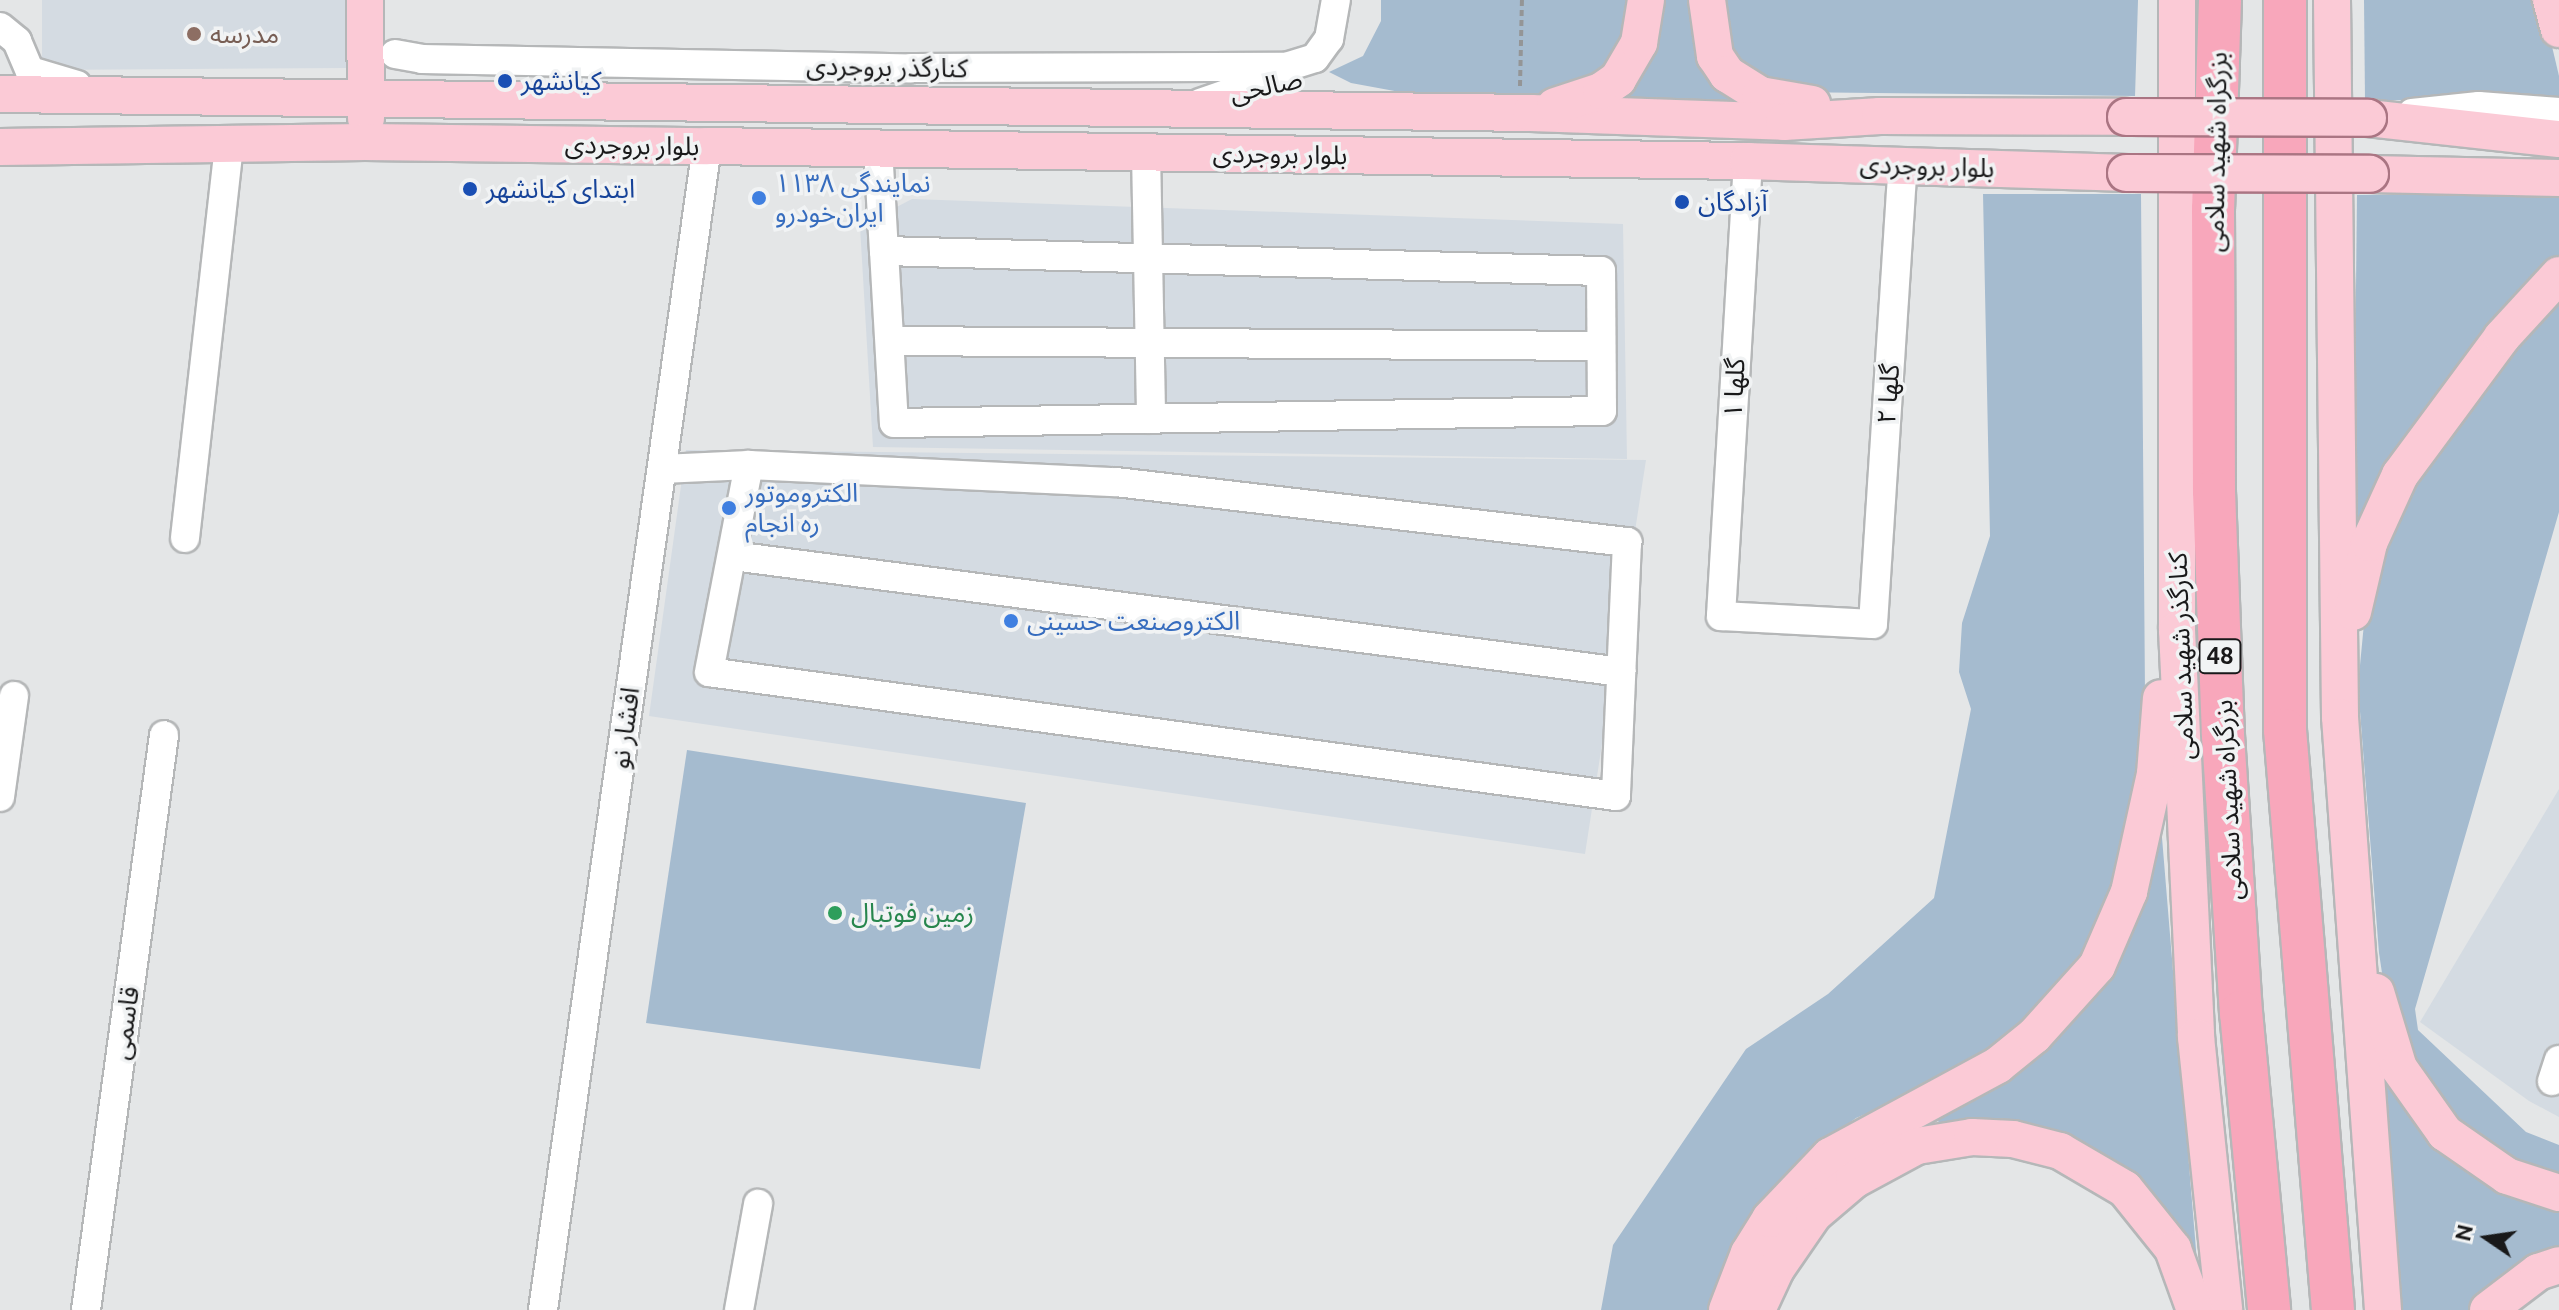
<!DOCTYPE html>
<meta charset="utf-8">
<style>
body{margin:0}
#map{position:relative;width:2559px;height:1310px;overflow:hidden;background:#e4e6e7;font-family:Ubuntu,"Noto Sans Arabic",sans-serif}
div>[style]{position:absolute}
.built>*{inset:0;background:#d4dbe2}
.green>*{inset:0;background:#a5bbcf}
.path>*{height:4px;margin-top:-2px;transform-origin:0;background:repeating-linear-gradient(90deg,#949596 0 6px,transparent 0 10px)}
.roads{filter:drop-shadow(2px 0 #b5b7b8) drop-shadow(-2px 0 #b5b7b8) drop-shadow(0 2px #b5b7b8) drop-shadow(0 -2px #b5b7b8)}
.minor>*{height:28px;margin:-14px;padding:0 14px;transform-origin:14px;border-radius:14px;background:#fff}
.major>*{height:36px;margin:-18px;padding:0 18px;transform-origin:18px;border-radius:18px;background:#fbcad6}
.highway>*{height:42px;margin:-21px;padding:0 21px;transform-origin:21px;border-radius:21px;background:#f8a7bb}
.bridges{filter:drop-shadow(2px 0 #aa7583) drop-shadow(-2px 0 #aa7583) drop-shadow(0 2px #aa7583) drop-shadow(0 -2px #aa7583)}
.major-bridge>*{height:36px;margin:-18px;padding:0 18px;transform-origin:18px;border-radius:18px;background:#fbcad6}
.dots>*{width:22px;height:22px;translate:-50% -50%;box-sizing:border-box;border:4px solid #f1f3f4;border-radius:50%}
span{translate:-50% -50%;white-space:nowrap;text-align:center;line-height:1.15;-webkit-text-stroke:7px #f1f3f4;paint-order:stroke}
.shield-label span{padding:2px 6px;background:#f1f3f4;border:2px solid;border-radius:6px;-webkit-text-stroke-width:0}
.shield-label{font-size:24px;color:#19191a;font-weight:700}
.education-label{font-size:26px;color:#785e54}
.left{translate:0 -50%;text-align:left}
.street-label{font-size:26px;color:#19191a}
.transit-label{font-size:26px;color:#164399}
.shop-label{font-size:26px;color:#366cbe}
.leisure-label{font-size:26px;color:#27864d}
.north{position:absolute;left:2447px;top:1198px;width:80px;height:80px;-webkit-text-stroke:6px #f1f3f4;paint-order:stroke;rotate:283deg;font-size:22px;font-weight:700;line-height:32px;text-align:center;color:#19191a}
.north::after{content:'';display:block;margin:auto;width:28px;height:36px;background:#19191a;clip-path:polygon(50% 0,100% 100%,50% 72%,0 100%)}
</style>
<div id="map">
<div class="built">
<i style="clip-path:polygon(42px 0,347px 0,347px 68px,42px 70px)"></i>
<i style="clip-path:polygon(912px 199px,1623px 224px,1627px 459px,873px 447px,860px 226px)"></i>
<i style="clip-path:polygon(686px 450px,1646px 460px,1585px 854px,649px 716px)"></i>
<i style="clip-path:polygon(2559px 789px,2559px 1117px,2529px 1101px,2420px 1022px)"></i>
</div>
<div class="green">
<i style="clip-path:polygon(1381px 0,1636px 0,1625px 53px,1586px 89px,1520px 100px,1400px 92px,1351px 83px,1329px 72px,1363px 56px,1381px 21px)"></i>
<i style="clip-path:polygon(1659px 0,1693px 0,1757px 103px,1618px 99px)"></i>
<i style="clip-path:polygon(1720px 0,2138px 0,2135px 96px,1785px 92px,1736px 66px)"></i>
<i style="clip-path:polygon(2364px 0,2541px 0,2559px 76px,2559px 101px,2365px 100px)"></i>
<i style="clip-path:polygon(2559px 193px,2559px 263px,2353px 564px,2357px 195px)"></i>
<i style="clip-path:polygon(1983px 194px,2141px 194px,2145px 694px,2128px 855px,2101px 931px,2061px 985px,2012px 1033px,1919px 1092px,1856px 1118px,1795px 1164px,1749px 1231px,1716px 1310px,1601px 1310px,1613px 1245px,1746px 1049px,1828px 994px,1934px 898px,1971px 709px,1959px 672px,1962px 623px,1990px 536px)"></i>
<i style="clip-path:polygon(2559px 287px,2559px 512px,2415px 1009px,2418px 1030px,2526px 1132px,2559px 1145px,2559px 1183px,2531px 1175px,2425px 1097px,2384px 986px,2379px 953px,2358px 686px,2365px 613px,2396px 501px)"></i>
<i style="clip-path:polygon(687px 750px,1026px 803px,980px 1069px,646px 1023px)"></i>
<i style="clip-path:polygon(2158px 789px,2198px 1274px,2145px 1194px,1940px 1128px,1936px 1112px,2041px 1046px)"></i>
<i style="clip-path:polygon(2366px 995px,2394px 1079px,2559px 1203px,2559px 1252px,2469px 1310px,2388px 1310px)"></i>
</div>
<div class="path">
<i style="left:1520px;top:86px;width:86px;rotate:-88.7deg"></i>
</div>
<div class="roads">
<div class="minor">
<i style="left:0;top:27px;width:22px;rotate:39deg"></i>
<i style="left:17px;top:41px;width:33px;rotate:67deg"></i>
<i style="left:30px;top:71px;width:49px;rotate:16.6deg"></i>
<i style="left:395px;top:54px;width:27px;rotate:10deg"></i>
<i style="left:422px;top:59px;width:489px;rotate:1.1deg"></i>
<i style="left:911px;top:68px;width:375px;rotate:-0.2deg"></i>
<i style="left:1286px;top:67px;width:30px;rotate:-17deg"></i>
<i style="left:1315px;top:58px;width:24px;rotate:-54deg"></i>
<i style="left:1329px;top:39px;width:40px;rotate:-80deg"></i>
<i style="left:1200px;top:103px;width:52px;rotate:-19.1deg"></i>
<i style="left:1249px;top:86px;width:34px;rotate:-7deg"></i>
<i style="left:2412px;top:113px;width:67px;rotate:-6deg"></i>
<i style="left:2479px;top:106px;width:80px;rotate:4.3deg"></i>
<i style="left:878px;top:148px;width:103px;rotate:86.7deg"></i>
<i style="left:884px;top:251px;width:172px;rotate:86.7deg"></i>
<i style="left:894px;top:423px;width:708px;rotate:-0.97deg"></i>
<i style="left:1602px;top:411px;width:140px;rotate:-90.4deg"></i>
<i style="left:1601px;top:271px;width:717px;rotate:-178.4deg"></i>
<i style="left:1146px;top:152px;width:267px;rotate:88.9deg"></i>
<i style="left:1748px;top:161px;width:456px;rotate:93.4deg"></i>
<i style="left:1721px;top:616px;width:152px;rotate:3deg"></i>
<i style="left:1873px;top:624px;width:461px;rotate:-86.3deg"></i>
<i style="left:890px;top:341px;width:711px;rotate:0.4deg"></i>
<i style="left:662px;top:469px;width:87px;rotate:-2.6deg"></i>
<i style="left:749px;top:465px;width:367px;rotate:2.7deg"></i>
<i style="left:1116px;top:482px;width:515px;rotate:6.7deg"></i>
<i style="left:1627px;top:542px;width:254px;rotate:92.5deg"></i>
<i style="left:1616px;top:796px;width:915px;rotate:-172.22deg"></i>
<i style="left:709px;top:672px;width:211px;rotate:-79.1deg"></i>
<i style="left:185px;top:538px;width:393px;rotate:-83.6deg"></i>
<i style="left:733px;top:556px;width:896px;rotate:7.44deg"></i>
<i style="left:0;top:797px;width:102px;rotate:-82.1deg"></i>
<i style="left:2552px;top:1081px;width:22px;rotate:-72deg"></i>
<i style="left:86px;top:1310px;width:580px;rotate:-82.27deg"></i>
<i style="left:543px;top:1310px;width:1175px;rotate:-81.98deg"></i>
<i style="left:739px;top:1310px;width:108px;rotate:-79.8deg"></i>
</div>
<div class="major">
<i style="left:365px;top:0;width:118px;rotate:89.5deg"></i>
<i style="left:1707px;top:0;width:57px;rotate:81.9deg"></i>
<i style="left:1715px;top:56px;width:22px;rotate:56deg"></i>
<i style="left:1727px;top:74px;width:39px;rotate:32deg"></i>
<i style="left:1760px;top:95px;width:53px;rotate:9.8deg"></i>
<i style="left:2177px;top:0;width:630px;rotate:90deg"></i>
<i style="left:2177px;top:630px;width:407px;rotate:87.3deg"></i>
<i style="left:2196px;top:1037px;width:274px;rotate:84.1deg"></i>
<i style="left:2332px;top:0;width:717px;rotate:89.36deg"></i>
<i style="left:2340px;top:717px;width:595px;rotate:85.85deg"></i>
<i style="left:2551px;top:0;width:30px;rotate:75deg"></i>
<i style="left:0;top:94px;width:1531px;rotate:0.71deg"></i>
<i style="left:1531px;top:113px;width:253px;rotate:2deg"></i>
<i style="left:1784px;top:122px;width:96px;rotate:-3.6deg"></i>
<i style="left:1880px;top:116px;width:246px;rotate:0.2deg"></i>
<i style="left:1555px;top:106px;width:48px;rotate:-18.1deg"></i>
<i style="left:1601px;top:91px;width:21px;rotate:-35deg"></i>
<i style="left:1618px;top:79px;width:42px;rotate:-59.7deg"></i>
<i style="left:1639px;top:43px;width:44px;rotate:-80.8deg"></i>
<i style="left:2368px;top:118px;width:192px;rotate:6.3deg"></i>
<i style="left:0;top:147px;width:365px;rotate:-0.8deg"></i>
<i style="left:365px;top:142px;width:342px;rotate:0.7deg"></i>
<i style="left:707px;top:146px;width:1041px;rotate:0.83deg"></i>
<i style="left:1748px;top:161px;width:378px;rotate:1.8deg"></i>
<i style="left:2370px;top:174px;width:189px;rotate:1.2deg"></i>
<i style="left:2353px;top:612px;width:71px;rotate:-76.9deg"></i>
<i style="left:2369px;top:543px;width:75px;rotate:-65.5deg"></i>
<i style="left:2400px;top:475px;width:172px;rotate:-53.5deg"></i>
<i style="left:2502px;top:337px;width:84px;rotate:-47.4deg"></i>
<i style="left:2376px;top:992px;width:79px;rotate:73.2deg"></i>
<i style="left:2399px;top:1068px;width:80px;rotate:54.7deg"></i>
<i style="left:2445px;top:1133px;width:75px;rotate:34.7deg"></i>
<i style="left:2507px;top:1176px;width:55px;rotate:18.1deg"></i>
<i style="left:1727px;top:1310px;width:61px;rotate:-68.9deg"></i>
<i style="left:1749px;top:1253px;width:40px;rotate:-58deg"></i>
<i style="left:1770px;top:1219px;width:87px;rotate:-46.4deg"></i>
<i style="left:1830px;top:1156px;width:191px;rotate:-28.4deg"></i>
<i style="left:1998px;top:1065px;width:46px;rotate:-38.9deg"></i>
<i style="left:2034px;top:1036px;width:94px;rotate:-48deg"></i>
<i style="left:2097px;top:966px;width:81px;rotate:-66.6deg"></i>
<i style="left:2129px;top:892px;width:121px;rotate:-77.6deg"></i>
<i style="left:2155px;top:774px;width:76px;rotate:-85.5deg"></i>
<i style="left:1757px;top:1310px;width:45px;rotate:-65.1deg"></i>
<i style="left:1776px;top:1269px;width:67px;rotate:-55.4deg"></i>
<i style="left:1814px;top:1214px;width:52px;rotate:-40.4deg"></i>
<i style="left:1854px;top:1180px;width:72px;rotate:-28.4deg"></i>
<i style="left:1917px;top:1146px;width:56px;rotate:-9.3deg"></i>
<i style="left:1972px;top:1137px;width:41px;rotate:2.8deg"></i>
<i style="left:2013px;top:1139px;width:49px;rotate:14.3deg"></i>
<i style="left:2060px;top:1151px;width:75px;rotate:30.3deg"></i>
<i style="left:2125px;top:1189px;width:77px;rotate:51.3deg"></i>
<i style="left:2173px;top:1249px;width:65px;rotate:70.2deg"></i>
<i style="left:2488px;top:1310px;width:63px;rotate:-37.2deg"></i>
<i style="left:2538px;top:1272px;width:22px;rotate:-18deg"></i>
</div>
<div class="highway">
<i style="left:2220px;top:0;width:209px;rotate:91.9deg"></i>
<i style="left:2213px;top:209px;width:282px;rotate:89.8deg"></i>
<i style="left:2214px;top:491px;width:244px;rotate:87.9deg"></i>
<i style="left:2223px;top:735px;width:278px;rotate:86.3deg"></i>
<i style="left:2241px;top:1012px;width:299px;rotate:84.6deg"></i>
<i style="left:2285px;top:0;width:730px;rotate:90deg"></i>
<i style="left:2285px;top:730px;width:582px;rotate:85.27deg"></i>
</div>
</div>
<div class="bridges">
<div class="major-bridge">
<i style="left:2126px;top:117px;width:242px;rotate:0.2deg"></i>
<i style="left:2126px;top:173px;width:244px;rotate:0.2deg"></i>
</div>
</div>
<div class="dots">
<i style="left:194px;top:34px;background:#8d6e63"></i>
<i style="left:505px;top:81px;background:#1a4fb4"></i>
<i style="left:470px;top:189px;background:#1a4fb4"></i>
<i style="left:759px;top:198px;background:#3f7fe0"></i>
<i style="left:1682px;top:202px;background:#1a4fb4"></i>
<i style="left:729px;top:508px;background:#3f7fe0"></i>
<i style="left:1011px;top:621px;background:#3f7fe0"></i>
<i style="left:835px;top:913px;background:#2e9e5b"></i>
</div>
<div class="shield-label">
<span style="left:2220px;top:656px">48</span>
</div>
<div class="education-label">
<span class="left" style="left:210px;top:34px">مدرسه</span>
</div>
<div class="street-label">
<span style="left:887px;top:67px;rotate:1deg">کنارگذر بروجردی</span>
<span style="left:1266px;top:86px;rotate:-12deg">صالحی</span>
<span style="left:632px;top:145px;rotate:1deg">بلوار بروجردی</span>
<span style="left:2216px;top:152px;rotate:-89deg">بزرگراه شهید سلامی</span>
<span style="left:1280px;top:154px;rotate:1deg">بلوار بروجردی</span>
<span style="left:1927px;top:166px;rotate:2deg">بلوار بروجردی</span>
<span style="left:1734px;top:388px;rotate:-87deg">گلها ۱</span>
<span style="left:1888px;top:394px;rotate:-86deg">گلها ۲</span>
<span style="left:2181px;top:656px;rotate:-92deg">کنارگذر شهید سلامی</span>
<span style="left:625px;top:728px;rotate:-82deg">افشار نو</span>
<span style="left:2228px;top:800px;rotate:-93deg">بزرگراه شهید سلامی</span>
<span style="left:125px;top:1023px;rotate:-82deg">قاسمی</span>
</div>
<div class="transit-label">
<span class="left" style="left:521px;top:81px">کیانشهر</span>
<span class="left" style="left:486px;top:189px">ابتدای کیانشهر</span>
<span class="left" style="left:1698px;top:202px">آزادگان</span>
</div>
<div class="shop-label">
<span class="left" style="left:775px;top:198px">نمایندگی ۱۱۳۸<br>ایران‌خودرو</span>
<span class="left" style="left:745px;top:508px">الکتروموتور<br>ره انجام</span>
<span class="left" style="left:1027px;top:621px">الکتروصنعت حسینی</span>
</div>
<div class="leisure-label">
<span class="left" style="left:851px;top:913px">زمین فوتبال</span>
</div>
<div class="north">N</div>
</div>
